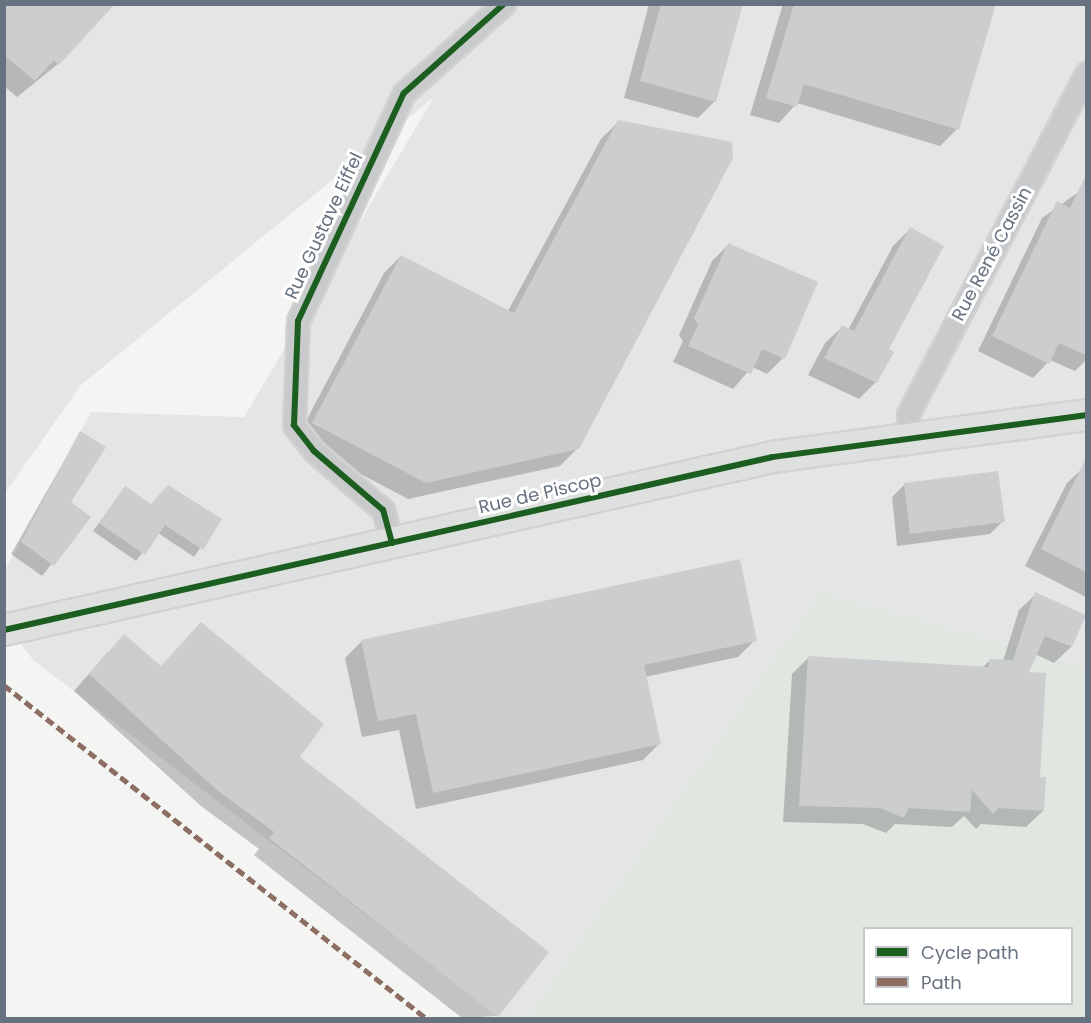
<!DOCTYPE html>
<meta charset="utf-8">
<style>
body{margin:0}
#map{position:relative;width:1091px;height:1023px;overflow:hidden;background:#f4f4f3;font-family:Poppins,sans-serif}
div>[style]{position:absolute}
.built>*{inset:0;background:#e4e6e5}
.green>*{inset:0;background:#e2e6e1}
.shadow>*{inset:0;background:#0003}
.building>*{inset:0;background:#cccdce}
.roads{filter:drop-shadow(2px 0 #d1d2d2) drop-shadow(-2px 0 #d1d2d2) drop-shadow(0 2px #d1d2d2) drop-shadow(0 -2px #d1d2d2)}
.street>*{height:21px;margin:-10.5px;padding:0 10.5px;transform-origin:10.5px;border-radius:10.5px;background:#c9cacb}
.secondary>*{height:30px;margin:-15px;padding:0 15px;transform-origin:15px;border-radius:15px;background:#dedfdf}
.quiet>*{height:4.5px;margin-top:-2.25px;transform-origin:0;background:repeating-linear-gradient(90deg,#8d6e63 0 9px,transparent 0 13.5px)}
.cycleway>*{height:6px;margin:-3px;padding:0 3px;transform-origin:3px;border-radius:3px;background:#1b5e20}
span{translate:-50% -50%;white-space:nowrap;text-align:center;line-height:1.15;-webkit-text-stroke:6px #fff;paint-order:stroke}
.street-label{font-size:18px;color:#677280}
.frame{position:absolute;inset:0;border:6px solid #677280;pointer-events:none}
.legend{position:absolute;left:863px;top:927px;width:210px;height:78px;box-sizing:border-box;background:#fff;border:2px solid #c2c7cc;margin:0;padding:8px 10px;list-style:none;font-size:18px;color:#677280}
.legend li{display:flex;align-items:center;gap:12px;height:30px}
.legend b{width:30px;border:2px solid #c2c7cc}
</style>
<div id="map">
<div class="built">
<i style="clip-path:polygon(5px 5px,1086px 5px,1086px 667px,820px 592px,527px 1018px,501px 1018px,33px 660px,5px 623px,5px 570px,91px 412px,244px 417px,434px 97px,81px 385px,5px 493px)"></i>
</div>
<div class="green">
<i style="clip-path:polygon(evenodd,820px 592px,1086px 667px,1086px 1018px,527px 1018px,820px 592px,864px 928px,1072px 928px,1072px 1004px,864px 1004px,864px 928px)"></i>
</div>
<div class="shadow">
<i style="clip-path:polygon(4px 4px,58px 64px,17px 97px,4px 86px)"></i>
<i style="clip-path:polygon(649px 4px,742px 4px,715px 101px,698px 118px,624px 98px)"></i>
<i style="clip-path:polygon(783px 4px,995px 4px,957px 129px,940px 146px,797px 103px,779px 123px,750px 115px)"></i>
<i style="clip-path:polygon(618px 122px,578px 448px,560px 466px,408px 499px,296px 440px,384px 273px,401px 256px,508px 311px,601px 139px)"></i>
<i style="clip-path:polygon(1080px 191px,1086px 195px,1086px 360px,1075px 371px,1050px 360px,1033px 378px,978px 351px,1042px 218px)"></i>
<i style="clip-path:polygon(910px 229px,876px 382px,859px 399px,808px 375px,825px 343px,842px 327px,848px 330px,893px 246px)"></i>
<i style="clip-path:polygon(728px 245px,783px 358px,767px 374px,752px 367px,733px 389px,673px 362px,683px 341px,679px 335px,712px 261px)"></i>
<i style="clip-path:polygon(80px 433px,69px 503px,89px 517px,42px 576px,11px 554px)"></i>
<i style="clip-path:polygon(1084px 467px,1086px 468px,1086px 597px,1025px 566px,1067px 483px)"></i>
<i style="clip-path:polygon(905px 484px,1003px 521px,990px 534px,897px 546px,892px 497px)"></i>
<i style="clip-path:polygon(125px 488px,150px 506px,220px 519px,194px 557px,158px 533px,136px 561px,93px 531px)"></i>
<i style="clip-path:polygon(1036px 594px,1084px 615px,1071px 647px,1054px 663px,1035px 654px,1026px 673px,1043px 811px,1026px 827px,981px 824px,976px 829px,964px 816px,952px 827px,895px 824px,886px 833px,863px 824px,783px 822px,792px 674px,809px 657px,982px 668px,990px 660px,1003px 661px,1019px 610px)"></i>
<i style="clip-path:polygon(755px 640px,738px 657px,645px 677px,660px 743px,643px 760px,416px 809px,399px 730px,362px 737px,345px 658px,362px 641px)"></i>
<i style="clip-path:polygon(108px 652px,160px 667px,298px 757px,547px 952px,497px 1016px,462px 1018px,254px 855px,259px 849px,201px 806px,74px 691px)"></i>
</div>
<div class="building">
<i style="clip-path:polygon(4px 4px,115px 4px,59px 65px,54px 60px,35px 81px,4px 55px)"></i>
<i style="clip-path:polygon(661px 4px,743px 4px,716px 102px,640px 81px)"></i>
<i style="clip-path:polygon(794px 4px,996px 4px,959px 130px,804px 84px,797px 107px,766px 98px)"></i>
<i style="clip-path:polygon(618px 120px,732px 142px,733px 158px,579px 449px,426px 483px,312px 423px,401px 255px,514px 313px)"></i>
<i style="clip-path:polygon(1086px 175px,1086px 355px,1059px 343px,1049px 364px,992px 336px,1057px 201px,1070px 208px)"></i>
<i style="clip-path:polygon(910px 227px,944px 246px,889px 349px,894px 352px,877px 383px,824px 358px,842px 325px,854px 331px)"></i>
<i style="clip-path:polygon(728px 243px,818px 282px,785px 359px,762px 349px,751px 374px,688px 346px,698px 325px,694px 318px)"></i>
<i style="clip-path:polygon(80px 431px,106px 447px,71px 502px,91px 517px,54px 566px,21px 542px)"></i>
<i style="clip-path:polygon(1086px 458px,1086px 572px,1041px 549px)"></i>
<i style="clip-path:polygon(998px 471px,1005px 522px,910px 534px,904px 483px)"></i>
<i style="clip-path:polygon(168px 485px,222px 519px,203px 550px,165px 525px,145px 555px,99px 523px,125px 486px,151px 504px)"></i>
<i style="clip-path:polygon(740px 559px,757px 641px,644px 665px,661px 744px,433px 793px,416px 714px,378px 721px,361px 640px)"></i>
<i style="clip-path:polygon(1035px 592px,1086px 615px,1072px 647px,1045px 636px,1029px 672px,1046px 673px,1040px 777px,1046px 777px,1044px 811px,999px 808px,993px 814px,972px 790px,970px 812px,909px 808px,904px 818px,880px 808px,799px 806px,808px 656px,989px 667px,989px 659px,1013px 660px)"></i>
<i style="clip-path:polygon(201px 622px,324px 724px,300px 757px,549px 952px,498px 1017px,269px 838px,274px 832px,217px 790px,89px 674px,124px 634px,161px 666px)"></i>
</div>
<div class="roads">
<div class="street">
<i style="left:910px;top:436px;width:22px;rotate:-95deg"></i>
<i style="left:908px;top:414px;width:385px;rotate:-62.4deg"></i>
<i style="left:392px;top:543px;width:34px;rotate:-105deg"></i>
<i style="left:383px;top:510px;width:91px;rotate:-139.5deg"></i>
<i style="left:314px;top:451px;width:33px;rotate:-128deg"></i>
<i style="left:294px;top:425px;width:104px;rotate:-87.8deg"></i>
<i style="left:298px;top:321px;width:251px;rotate:-65.1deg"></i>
<i style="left:404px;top:93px;width:134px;rotate:-41.7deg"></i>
</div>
<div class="secondary">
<i style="left:4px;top:630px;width:788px;rotate:-12.68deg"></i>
<i style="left:773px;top:457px;width:316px;rotate:-7.6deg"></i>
</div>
</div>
<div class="quiet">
<i style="left:4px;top:685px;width:538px;rotate:38.28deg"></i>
</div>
<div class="cycleway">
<i style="left:392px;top:543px;width:34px;rotate:-105deg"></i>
<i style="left:383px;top:510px;width:91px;rotate:-139.5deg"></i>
<i style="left:314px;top:451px;width:33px;rotate:-128deg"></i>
<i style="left:294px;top:425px;width:104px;rotate:-87.8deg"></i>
<i style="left:298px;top:321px;width:251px;rotate:-65.1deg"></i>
<i style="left:404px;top:93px;width:134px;rotate:-41.7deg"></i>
<i style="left:4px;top:630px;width:788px;rotate:-12.68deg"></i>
<i style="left:773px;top:457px;width:316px;rotate:-7.6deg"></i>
</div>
<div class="street-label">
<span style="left:324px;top:226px;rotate:-65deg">Rue Gustave Eiffel</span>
<span style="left:992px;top:254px;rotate:-62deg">Rue René Cassin</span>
<span style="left:540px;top:494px;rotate:-13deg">Rue de Piscop</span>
</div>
<div class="frame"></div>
<ul class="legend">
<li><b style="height:8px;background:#1b5e20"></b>Cycle path</li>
<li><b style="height:8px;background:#8d6e63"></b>Path</li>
</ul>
</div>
